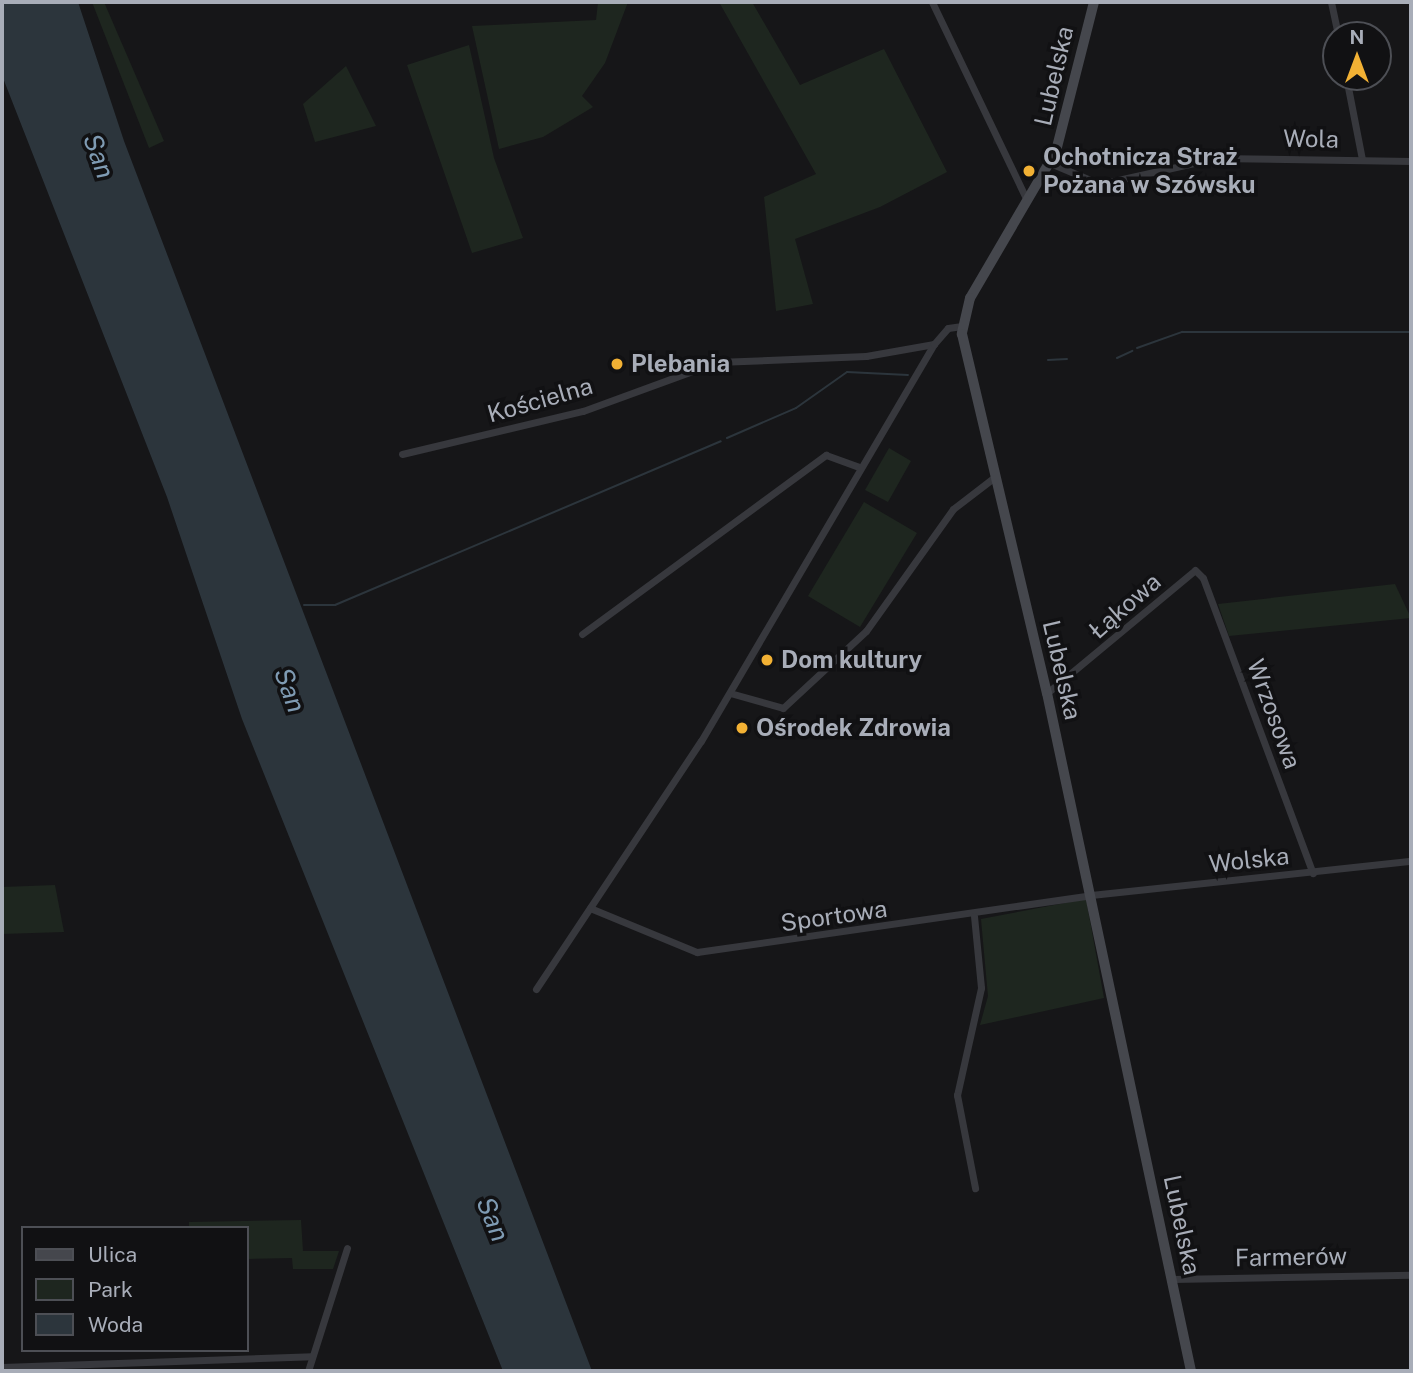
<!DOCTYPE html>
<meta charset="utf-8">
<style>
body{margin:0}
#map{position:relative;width:1413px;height:1373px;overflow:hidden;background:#161618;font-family:"Public Sans",sans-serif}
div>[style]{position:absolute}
.green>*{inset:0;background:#1e261f}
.water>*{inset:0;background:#2c353c}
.stream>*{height:2px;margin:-1px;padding:0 1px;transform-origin:1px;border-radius:1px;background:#2c353c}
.minor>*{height:7px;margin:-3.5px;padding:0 3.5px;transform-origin:3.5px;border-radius:3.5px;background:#37383d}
.secondary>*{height:10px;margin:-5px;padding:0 5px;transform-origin:5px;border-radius:5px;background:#45474d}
.dots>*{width:19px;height:19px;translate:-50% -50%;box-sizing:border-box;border:4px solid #111113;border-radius:50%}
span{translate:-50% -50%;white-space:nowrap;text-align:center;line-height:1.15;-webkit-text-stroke:7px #111113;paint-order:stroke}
.street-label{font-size:24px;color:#a8adb8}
.poi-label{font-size:24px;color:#a8adb8;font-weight:700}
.left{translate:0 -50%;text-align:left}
.water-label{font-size:26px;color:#7f9bb3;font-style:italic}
.frame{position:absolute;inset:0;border:4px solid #a8adb8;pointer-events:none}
.legend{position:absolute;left:21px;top:1226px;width:228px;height:126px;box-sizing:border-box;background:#111113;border:2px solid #4d4f55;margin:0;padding:9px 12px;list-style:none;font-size:21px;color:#a8adb8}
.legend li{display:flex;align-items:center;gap:14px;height:35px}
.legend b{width:35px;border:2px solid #4d4f55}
.north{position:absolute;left:1322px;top:21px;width:70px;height:70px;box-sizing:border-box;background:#111113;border:2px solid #4d4f55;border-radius:50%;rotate:0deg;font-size:19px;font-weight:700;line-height:28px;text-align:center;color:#a8adb8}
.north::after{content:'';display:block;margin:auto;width:24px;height:32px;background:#f2b134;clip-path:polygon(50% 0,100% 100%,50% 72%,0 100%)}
</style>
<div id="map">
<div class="green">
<i style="clip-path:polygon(92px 2px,104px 2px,164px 141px,149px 148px)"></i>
<i style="clip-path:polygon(598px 2px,628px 2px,605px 63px,582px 96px,593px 107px,543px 137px,499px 149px,472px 26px,596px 20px)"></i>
<i style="clip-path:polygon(719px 2px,752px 2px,800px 85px,884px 49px,947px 172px,880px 207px,795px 239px,813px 304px,776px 311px,764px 197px,816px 174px)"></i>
<i style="clip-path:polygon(469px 45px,494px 158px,523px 238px,472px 253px,407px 65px)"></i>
<i style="clip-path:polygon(346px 66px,376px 126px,315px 142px,303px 104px)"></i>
<i style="clip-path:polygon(889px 448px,911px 461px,888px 502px,865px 490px)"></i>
<i style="clip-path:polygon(864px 502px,917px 533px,860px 627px,808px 596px)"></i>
<i style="clip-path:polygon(1395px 584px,1411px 618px,1229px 636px,1218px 604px)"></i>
<i style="clip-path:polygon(55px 885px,64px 932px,2px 934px,2px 887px)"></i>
<i style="clip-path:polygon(1086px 899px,1104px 998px,980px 1025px,988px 996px,981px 919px)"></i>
<i style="clip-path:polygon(301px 1220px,303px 1251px,339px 1251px,333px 1269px,293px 1269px,292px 1258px,247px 1259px,247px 1228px,189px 1228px,189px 1222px)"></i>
</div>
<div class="water">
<i style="clip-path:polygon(2px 2px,78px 2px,124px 141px,592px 1371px,503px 1371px,242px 719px,167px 497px,3px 78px)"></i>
</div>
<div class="stream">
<i style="left:1137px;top:348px;width:48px;rotate:-19.6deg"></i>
<i style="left:1182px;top:332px;width:229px"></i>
<i style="left:1117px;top:358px;width:17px;rotate:-25deg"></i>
<i style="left:1048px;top:360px;width:19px;rotate:-3deg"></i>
<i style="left:727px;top:438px;width:75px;rotate:-23.5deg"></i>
<i style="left:796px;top:408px;width:62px;rotate:-35.2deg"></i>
<i style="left:847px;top:372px;width:61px;rotate:2.8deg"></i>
<i style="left:304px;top:605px;width:31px"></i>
<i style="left:335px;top:605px;width:419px;rotate:-23deg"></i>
</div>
<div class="minor">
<i style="left:932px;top:2px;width:220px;rotate:64.4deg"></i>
<i style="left:1331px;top:2px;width:34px;rotate:78deg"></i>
<i style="left:1346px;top:77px;width:84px;rotate:79deg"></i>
<i style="left:1050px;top:163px;width:54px;rotate:22.8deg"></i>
<i style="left:1100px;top:184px;width:119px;rotate:-12.6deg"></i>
<i style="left:1216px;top:158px;width:195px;rotate:0.9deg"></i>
<i style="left:402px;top:454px;width:186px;rotate:-13.4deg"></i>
<i style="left:583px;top:411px;width:143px;rotate:-20.1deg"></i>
<i style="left:717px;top:362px;width:149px;rotate:-2.3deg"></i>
<i style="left:866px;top:356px;width:69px;rotate:-10deg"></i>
<i style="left:582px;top:634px;width:303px;rotate:-36.3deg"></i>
<i style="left:826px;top:455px;width:37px;rotate:20deg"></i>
<i style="left:730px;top:693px;width:55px;rotate:15.8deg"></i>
<i style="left:783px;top:708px;width:113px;rotate:-42.9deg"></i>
<i style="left:866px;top:631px;width:150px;rotate:-54.5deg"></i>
<i style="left:953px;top:509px;width:54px;rotate:-37.5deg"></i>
<i style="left:1047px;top:693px;width:192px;rotate:-39.7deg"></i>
<i style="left:1195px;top:570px;width:11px;rotate:45deg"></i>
<i style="left:1203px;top:578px;width:315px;rotate:69.6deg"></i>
<i style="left:590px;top:908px;width:116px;rotate:22.4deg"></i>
<i style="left:697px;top:952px;width:398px;rotate:-8.2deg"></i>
<i style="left:1091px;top:895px;width:322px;rotate:-6.1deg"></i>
<i style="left:974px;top:916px;width:72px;rotate:84.4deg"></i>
<i style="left:981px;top:988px;width:110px;rotate:102.6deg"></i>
<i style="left:957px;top:1095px;width:95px;rotate:79deg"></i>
<i style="left:536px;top:989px;width:298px;rotate:-56.4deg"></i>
<i style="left:701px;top:741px;width:460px;rotate:-59.6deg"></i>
<i style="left:934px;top:344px;width:21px;rotate:-49deg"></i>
<i style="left:948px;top:328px;width:14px;rotate:-8deg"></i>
<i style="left:1172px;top:1279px;width:239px;rotate:-1deg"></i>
<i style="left:2px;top:1367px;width:310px;rotate:-2deg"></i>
<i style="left:308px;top:1371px;width:129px;rotate:-72.4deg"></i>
</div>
<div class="secondary">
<i style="left:1094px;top:2px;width:154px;rotate:104.3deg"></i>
<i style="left:1056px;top:151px;width:170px;rotate:120.3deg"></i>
<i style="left:970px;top:298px;width:37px;rotate:103deg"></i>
<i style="left:962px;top:334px;width:369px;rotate:76.7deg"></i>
<i style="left:1047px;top:693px;width:693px;rotate:78.01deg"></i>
</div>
<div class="dots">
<i style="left:1029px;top:171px;background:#f2b134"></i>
<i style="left:617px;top:364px;background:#f2b134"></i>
<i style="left:767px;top:660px;background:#f2b134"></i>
<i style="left:742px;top:728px;background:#f2b134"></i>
</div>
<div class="street-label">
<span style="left:1054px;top:76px;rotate:-77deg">Lubelska</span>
<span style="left:1311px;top:139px;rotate:1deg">Wola</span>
<span style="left:540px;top:400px;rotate:-16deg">Kościelna</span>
<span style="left:1125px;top:606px;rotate:-41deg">Łąkowa</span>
<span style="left:1062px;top:670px;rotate:77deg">Lubelska</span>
<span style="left:1274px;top:714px;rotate:70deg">Wrzosowa</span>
<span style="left:1249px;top:860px;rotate:-6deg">Wolska</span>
<span style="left:834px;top:916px;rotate:-8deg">Sportowa</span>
<span style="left:1182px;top:1225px;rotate:78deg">Lubelska</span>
<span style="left:1291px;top:1257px;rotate:-1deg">Farmerów</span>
</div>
<div class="poi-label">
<span class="left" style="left:1043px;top:171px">Ochotnicza Straż<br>Pożana w Szówsku</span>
<span class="left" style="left:631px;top:364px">Plebania</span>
<span class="left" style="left:781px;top:660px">Dom kultury</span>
<span class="left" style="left:756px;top:728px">Ośrodek Zdrowia</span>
</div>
<div class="water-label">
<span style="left:99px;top:156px;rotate:70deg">San</span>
<span style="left:290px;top:690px;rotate:70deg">San</span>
<span style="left:493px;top:1219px;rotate:68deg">San</span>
</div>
<div class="frame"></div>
<ul class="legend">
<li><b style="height:9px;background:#45474d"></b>Ulica</li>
<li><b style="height:19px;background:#1e261f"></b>Park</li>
<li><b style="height:19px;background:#2c353c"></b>Woda</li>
</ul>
<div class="north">N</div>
</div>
